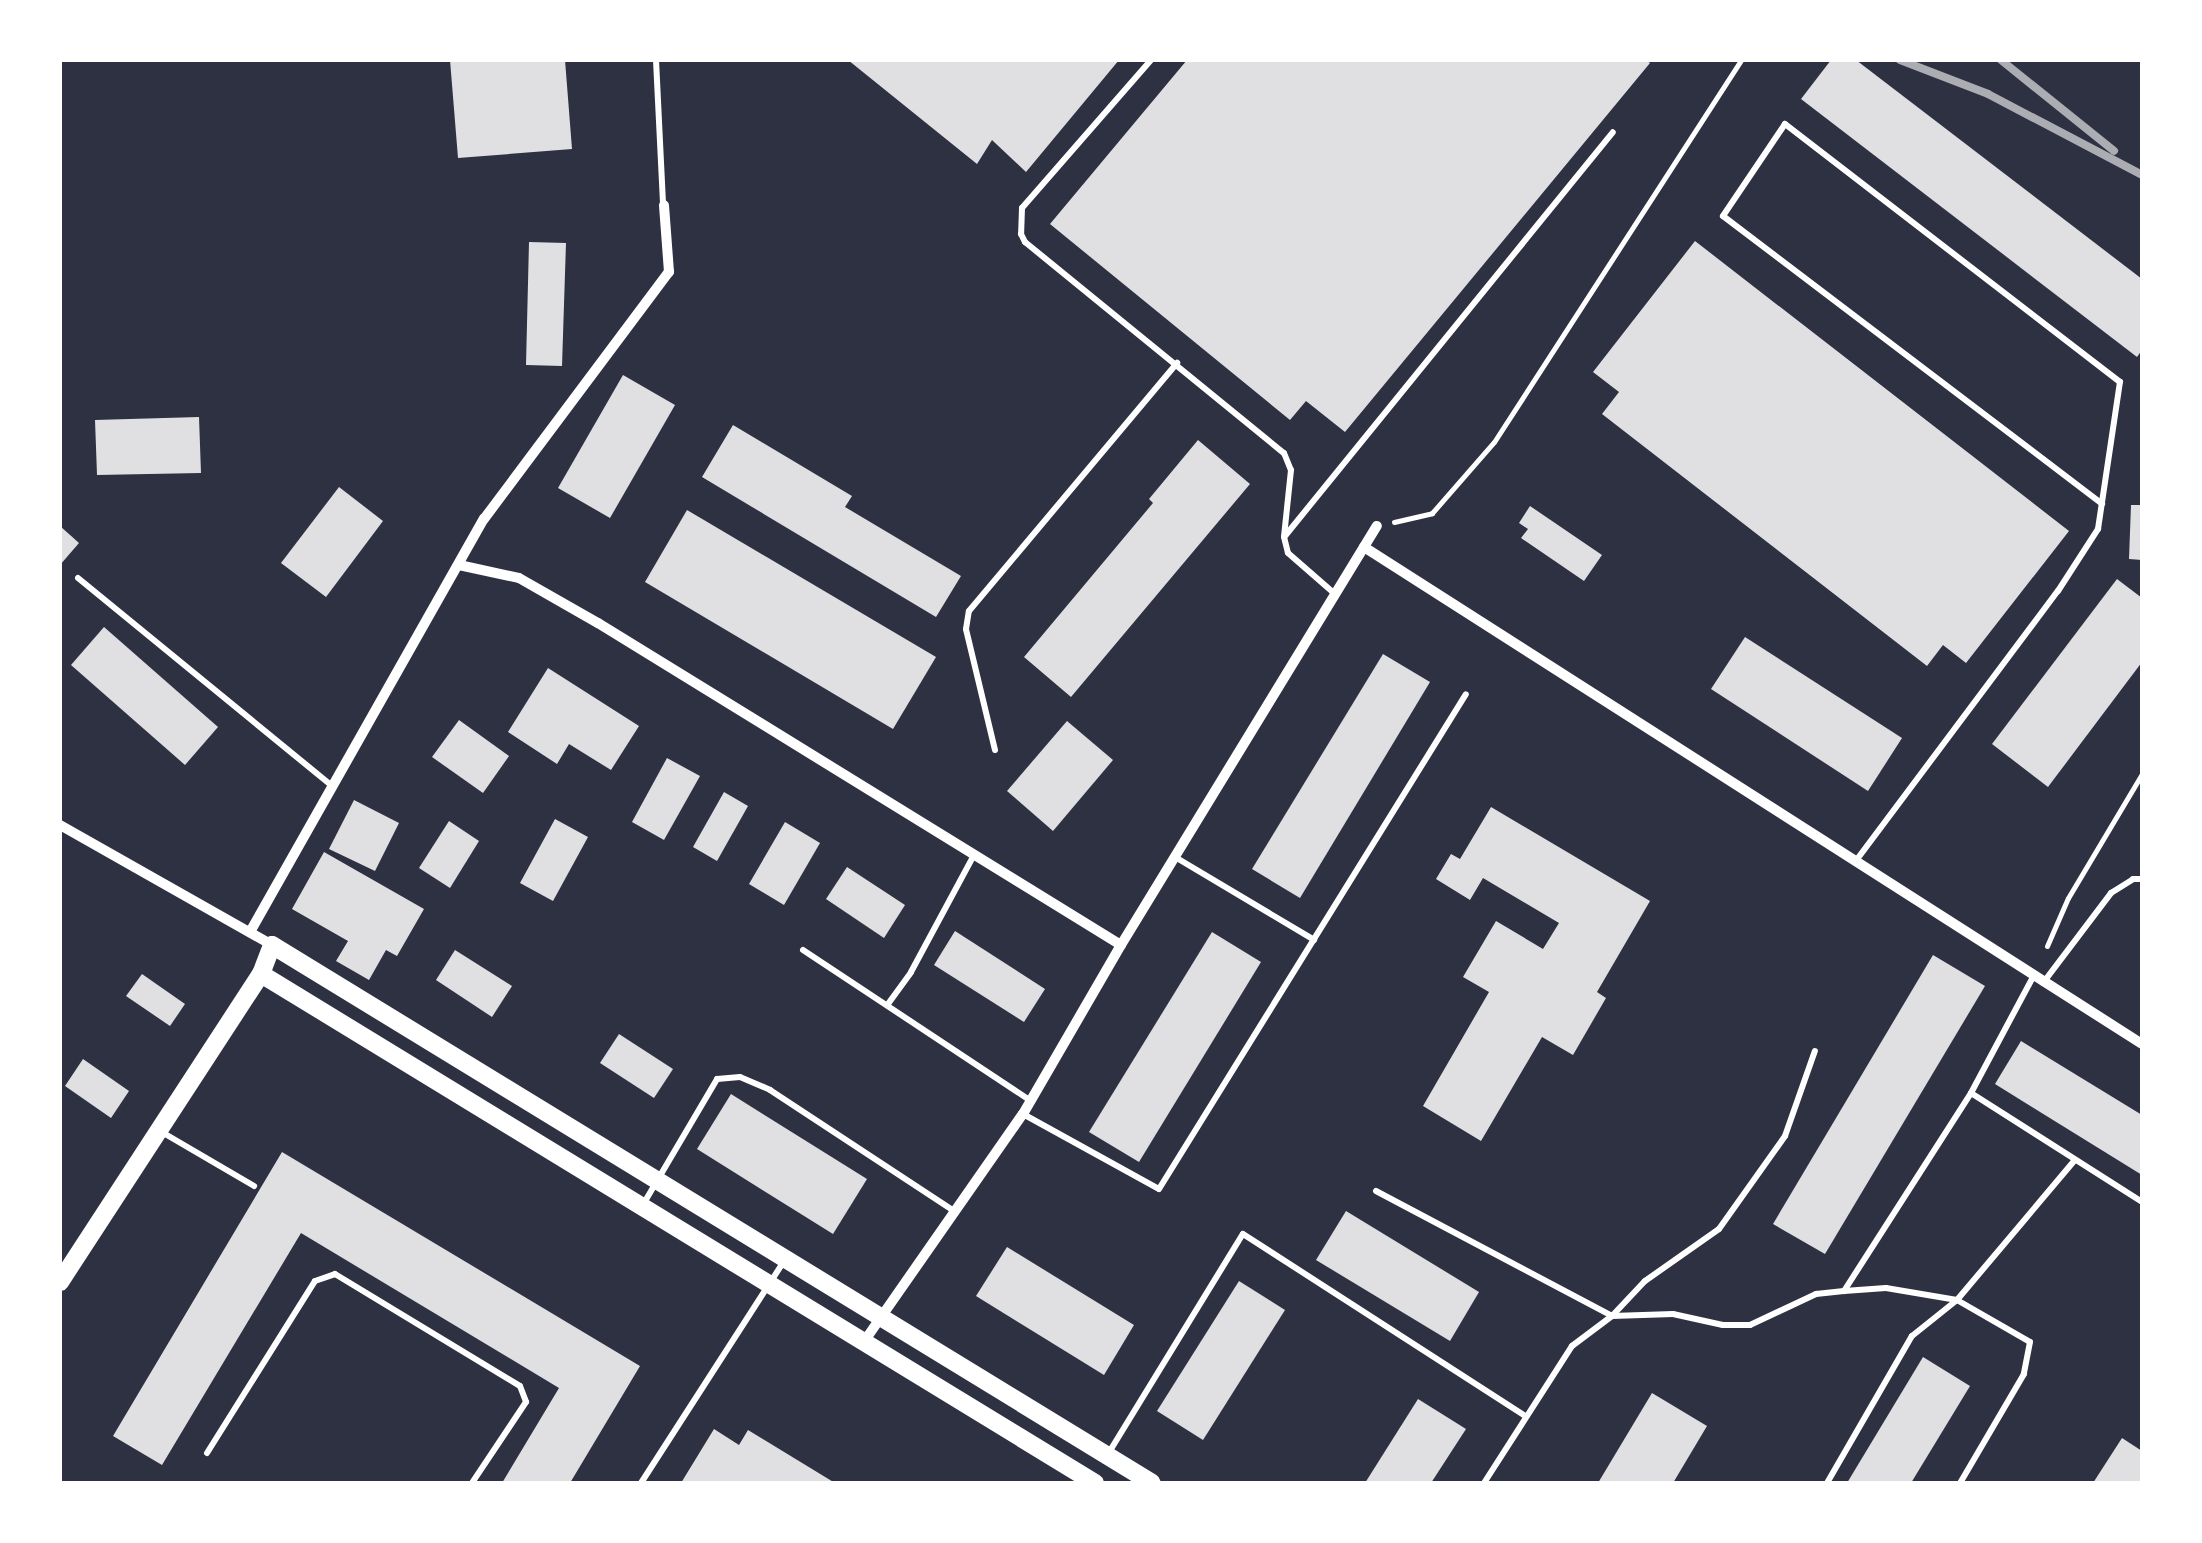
<!DOCTYPE html>
<style>
body{margin:0}
#map{position:relative;width:2202px;height:1543px;overflow:hidden;background:#2d3142;font-family:"Work Sans",sans-serif}
div>[style]{position:absolute}
.building>*{inset:0;background:#e0e0e3}
.path>*{height:5px;margin:-2.5px;padding:0 2.5px;transform-origin:2.5px;border-radius:2.5px;background:#fff}
.service>*{height:6px;margin:-3px;padding:0 3px;transform-origin:3px;border-radius:3px;background:#fff}
.minor>*{height:10px;margin:-5px;padding:0 5px;transform-origin:5px;border-radius:5px;background:#fff}
.secondary>*{height:18px;margin:-9px;padding:0 9px;transform-origin:9px;border-radius:9px;background:#fff}
.rail>*{height:8px;margin:-4px;padding:0 4px;transform-origin:4px;border-radius:4px;background:#abadb3}
span{translate:-50% -50%;white-space:nowrap;text-align:center;line-height:1.15;-webkit-text-stroke:8px #fff;paint-order:stroke}
.frame{position:absolute;inset:0;border:62px solid #fff;pointer-events:none}
</style>
<div id="map">
<div class="building">
<i style="clip-path:polygon(450px 60px,565px 60px,572px 149px,458px 158px)"></i>
<i style="clip-path:polygon(848px 60px,1119px 60px,1026px 172px,992px 140px,977px 164px)"></i>
<i style="clip-path:polygon(1187px 60px,1646px 60px,1650px 63px,1345px 432px,1306px 401px,1290px 420px,1050px 224px)"></i>
<i style="clip-path:polygon(1831px 60px,1856px 60px,2142px 279px,2142px 350px,2137px 357px,1801px 99px)"></i>
<i style="clip-path:polygon(1695px 241px,2069px 531px,1966px 663px,1943px 645px,1927px 666px,1602px 414px,1619px 392px,1593px 372px)"></i>
<i style="clip-path:polygon(529px 242px,566px 243px,562px 366px,526px 365px)"></i>
<i style="clip-path:polygon(623px 375px,675px 405px,610px 518px,558px 488px)"></i>
<i style="clip-path:polygon(199px 417px,201px 473px,97px 475px,95px 420px)"></i>
<i style="clip-path:polygon(733px 425px,852px 496px,845px 507px,961px 576px,936px 617px,702px 477px)"></i>
<i style="clip-path:polygon(1198px 440px,1250px 484px,1071px 697px,1024px 657px,1153px 503px,1149px 499px)"></i>
<i style="clip-path:polygon(339px 487px,383px 521px,326px 597px,281px 563px)"></i>
<i style="clip-path:polygon(2131px 505px,2142px 505px,2142px 560px,2129px 559px)"></i>
<i style="clip-path:polygon(1530px 506px,1602px 555px,1584px 581px,1521px 538px,1528px 529px,1519px 523px)"></i>
<i style="clip-path:polygon(687px 510px,936px 657px,893px 729px,645px 582px)"></i>
<i style="clip-path:polygon(60px 526px,79px 543px,60px 565px)"></i>
<i style="clip-path:polygon(2117px 579px,2142px 598px,2142px 662px,2048px 787px,1992px 744px)"></i>
<i style="clip-path:polygon(104px 627px,218px 727px,185px 765px,71px 665px)"></i>
<i style="clip-path:polygon(1745px 637px,1902px 738px,1868px 791px,1711px 689px)"></i>
<i style="clip-path:polygon(1383px 654px,1430px 682px,1300px 898px,1252px 869px)"></i>
<i style="clip-path:polygon(548px 668px,639px 726px,611px 770px,569px 744px,557px 764px,508px 732px)"></i>
<i style="clip-path:polygon(459px 720px,509px 756px,483px 793px,432px 757px)"></i>
<i style="clip-path:polygon(1067px 721px,1113px 760px,1053px 831px,1007px 791px)"></i>
<i style="clip-path:polygon(667px 758px,700px 776px,664px 840px,632px 822px)"></i>
<i style="clip-path:polygon(724px 792px,748px 806px,717px 861px,693px 847px)"></i>
<i style="clip-path:polygon(354px 800px,399px 823px,375px 871px,329px 849px)"></i>
<i style="clip-path:polygon(1491px 807px,1650px 901px,1597px 992px,1606px 998px,1573px 1055px,1542px 1037px,1481px 1141px,1423px 1106px,1489px 992px,1463px 977px,1496px 921px,1543px 949px,1559px 923px,1483px 878px,1470px 900px,1436px 879px,1451px 854px,1460px 859px)"></i>
<i style="clip-path:polygon(555px 819px,588px 837px,553px 901px,520px 883px)"></i>
<i style="clip-path:polygon(449px 821px,479px 841px,450px 888px,419px 868px)"></i>
<i style="clip-path:polygon(785px 822px,820px 843px,784px 905px,749px 884px)"></i>
<i style="clip-path:polygon(324px 852px,424px 909px,397px 956px,386px 950px,369px 980px,336px 961px,348px 941px,292px 909px)"></i>
<i style="clip-path:polygon(847px 867px,905px 905px,884px 938px,826px 899px)"></i>
<i style="clip-path:polygon(955px 931px,1045px 989px,1024px 1022px,934px 965px)"></i>
<i style="clip-path:polygon(1212px 932px,1261px 962px,1139px 1162px,1089px 1132px)"></i>
<i style="clip-path:polygon(455px 950px,512px 986px,492px 1017px,436px 980px)"></i>
<i style="clip-path:polygon(1933px 955px,1985px 986px,1825px 1254px,1773px 1224px)"></i>
<i style="clip-path:polygon(142px 974px,185px 1004px,170px 1026px,126px 996px)"></i>
<i style="clip-path:polygon(619px 1034px,673px 1069px,654px 1098px,600px 1063px)"></i>
<i style="clip-path:polygon(2021px 1041px,2142px 1115px,2142px 1175px,1995px 1084px)"></i>
<i style="clip-path:polygon(83px 1059px,129px 1091px,111px 1118px,65px 1086px)"></i>
<i style="clip-path:polygon(731px 1094px,867px 1179px,833px 1234px,697px 1149px)"></i>
<i style="clip-path:polygon(282px 1152px,640px 1366px,570px 1483px,502px 1483px,559px 1388px,301px 1233px,162px 1465px,113px 1436px)"></i>
<i style="clip-path:polygon(1346px 1211px,1479px 1292px,1450px 1341px,1316px 1260px)"></i>
<i style="clip-path:polygon(1007px 1247px,1134px 1325px,1104px 1375px,976px 1296px)"></i>
<i style="clip-path:polygon(1239px 1281px,1285px 1310px,1203px 1440px,1157px 1411px)"></i>
<i style="clip-path:polygon(1923px 1357px,1970px 1386px,1911px 1483px,1847px 1483px)"></i>
<i style="clip-path:polygon(1652px 1393px,1707px 1426px,1673px 1483px,1598px 1483px)"></i>
<i style="clip-path:polygon(1418px 1399px,1466px 1429px,1431px 1483px,1365px 1483px)"></i>
<i style="clip-path:polygon(714px 1429px,739px 1445px,748px 1430px,835px 1483px,681px 1483px)"></i>
<i style="clip-path:polygon(2122px 1438px,2142px 1451px,2142px 1483px,2093px 1483px)"></i>
</div>
<div class="path">
<i style="left:1394px;top:522px;width:39px;rotate:-13deg"></i>
<i style="left:1432px;top:513px;width:94px;rotate:-48.9deg"></i>
<i style="left:1494px;top:442px;width:455px;rotate:-57.1deg"></i>
<i style="left:2047px;top:946px;width:52px;rotate:-66.4deg"></i>
<i style="left:2068px;top:898px;width:144px;rotate:-59.2deg"></i>
</div>
<div class="service">
<i style="left:656px;top:60px;width:144px;rotate:87.2deg"></i>
<i style="left:1151px;top:60px;width:196px;rotate:131.1deg"></i>
<i style="left:1022px;top:208px;width:26px;rotate:92deg"></i>
<i style="left:1021px;top:234px;width:9px;rotate:63deg"></i>
<i style="left:1025px;top:242px;width:334px;rotate:39.2deg"></i>
<i style="left:1284px;top:453px;width:18px;rotate:68deg"></i>
<i style="left:1291px;top:470px;width:67px;rotate:96deg"></i>
<i style="left:1284px;top:537px;width:16px;rotate:76deg"></i>
<i style="left:1288px;top:553px;width:62px;rotate:41.1deg"></i>
<i style="left:1285px;top:536px;width:520px;rotate:-50.93deg"></i>
<i style="left:78px;top:578px;width:330px;rotate:39.3deg"></i>
<i style="left:995px;top:750px;width:124px;rotate:-103.5deg"></i>
<i style="left:966px;top:629px;width:18px;rotate:-81deg"></i>
<i style="left:969px;top:611px;width:324px;rotate:-50deg"></i>
<i style="left:1175px;top:857px;width:162px;rotate:30.8deg"></i>
<i style="left:1855px;top:862px;width:339px;rotate:-53.2deg"></i>
<i style="left:2058px;top:591px;width:74px;rotate:-57.2deg"></i>
<i style="left:2098px;top:529px;width:149px;rotate:-81.5deg"></i>
<i style="left:2120px;top:382px;width:423px;rotate:-142.4deg"></i>
<i style="left:1785px;top:124px;width:111px;rotate:124deg"></i>
<i style="left:1723px;top:216px;width:476px;rotate:37.2deg"></i>
<i style="left:803px;top:950px;width:272px;rotate:33.5deg"></i>
<i style="left:2043px;top:983px;width:113px;rotate:-52.9deg"></i>
<i style="left:2111px;top:893px;width:26px;rotate:-32deg"></i>
<i style="left:2133px;top:879px;width:9px"></i>
<i style="left:888px;top:1004px;width:39px;rotate:-54deg"></i>
<i style="left:911px;top:972px;width:131px;rotate:-61.7deg"></i>
<i style="left:1971px;top:1093px;width:203px;rotate:32.5deg"></i>
<i style="left:1023px;top:1114px;width:155px;rotate:28.9deg"></i>
<i style="left:1159px;top:1189px;width:582px;rotate:-58.19deg"></i>
<i style="left:160px;top:1131px;width:109px;rotate:30.3deg"></i>
<i style="left:1376px;top:1191px;width:267px;rotate:27.9deg"></i>
<i style="left:1612px;top:1316px;width:48px;rotate:-46.7deg"></i>
<i style="left:1645px;top:1281px;width:90px;rotate:-35.1deg"></i>
<i style="left:1719px;top:1229px;width:114px;rotate:-54.6deg"></i>
<i style="left:1785px;top:1136px;width:90px;rotate:-70.6deg"></i>
<i style="left:644px;top:1203px;width:144px;rotate:-59.5deg"></i>
<i style="left:717px;top:1079px;width:23px;rotate:-5deg"></i>
<i style="left:740px;top:1077px;width:33px;rotate:23deg"></i>
<i style="left:770px;top:1090px;width:222px;rotate:33.3deg"></i>
<i style="left:1844px;top:1291px;width:42px;rotate:-4.1deg"></i>
<i style="left:1886px;top:1288px;width:72px;rotate:9.6deg"></i>
<i style="left:1957px;top:1300px;width:84px;rotate:29.9deg"></i>
<i style="left:2030px;top:1342px;width:33px;rotate:101deg"></i>
<i style="left:2024px;top:1374px;width:126px;rotate:120.4deg"></i>
<i style="left:207px;top:1453px;width:203px;rotate:-57.9deg"></i>
<i style="left:315px;top:1281px;width:21px;rotate:-19deg"></i>
<i style="left:335px;top:1274px;width:216px;rotate:31.2deg"></i>
<i style="left:520px;top:1386px;width:17px;rotate:69deg"></i>
<i style="left:526px;top:1402px;width:97px;rotate:123.7deg"></i>
<i style="left:1108px;top:1454px;width:258px;rotate:-58.5deg"></i>
<i style="left:1243px;top:1234px;width:334px;rotate:32.8deg"></i>
<i style="left:641px;top:1483px;width:264px;rotate:-57.2deg"></i>
<i style="left:1484px;top:1483px;width:163px;rotate:-57.3deg"></i>
<i style="left:1572px;top:1346px;width:50px;rotate:-36.9deg"></i>
<i style="left:1612px;top:1316px;width:61px;rotate:-1.9deg"></i>
<i style="left:1673px;top:1314px;width:51px;rotate:12.4deg"></i>
<i style="left:1723px;top:1325px;width:27px"></i>
<i style="left:1750px;top:1325px;width:73px;rotate:-25.2deg"></i>
<i style="left:1816px;top:1294px;width:28px;rotate:-6deg"></i>
<i style="left:1844px;top:1291px;width:235px;rotate:-57.3deg"></i>
<i style="left:1971px;top:1093px;width:132px;rotate:-61.9deg"></i>
<i style="left:1827px;top:1483px;width:170px;rotate:-60deg"></i>
<i style="left:1912px;top:1336px;width:58px;rotate:-38.7deg"></i>
<i style="left:1957px;top:1300px;width:183px;rotate:-49.9deg"></i>
</div>
<div class="minor">
<i style="left:1364px;top:547px;width:923px;rotate:32.57deg"></i>
<i style="left:459px;top:565px;width:61px;rotate:12.2deg"></i>
<i style="left:519px;top:578px;width:91px;rotate:29.7deg"></i>
<i style="left:598px;top:623px;width:614px;rotate:31.62deg"></i>
<i style="left:60px;top:825px;width:244px;rotate:29.5deg"></i>
<i style="left:250px;top:932px;width:475px;rotate:-60.5deg"></i>
<i style="left:484px;top:519px;width:309px;rotate:-53.2deg"></i>
<i style="left:669px;top:272px;width:67px;rotate:-94.3deg"></i>
<i style="left:863px;top:1343px;width:279px;rotate:-55.1deg"></i>
<i style="left:1023px;top:1114px;width:195px;rotate:-59.9deg"></i>
<i style="left:1121px;top:945px;width:491px;rotate:-58.6deg"></i>
</div>
<div class="secondary">
<i style="left:261px;top:974px;width:977px;rotate:31.4deg"></i>
<i style="left:60px;top:1282px;width:368px;rotate:-56.9deg"></i>
<i style="left:261px;top:974px;width:31px;rotate:-69deg"></i>
<i style="left:272px;top:945px;width:1031px;rotate:31.44deg"></i>
</div>
<div class="rail">
<i style="left:1900px;top:60px;width:94px;rotate:21.1deg"></i>
<i style="left:1988px;top:94px;width:174px;rotate:27.7deg"></i>
<i style="left:2001px;top:60px;width:145px;rotate:38.8deg"></i>
</div>
<div class="frame"></div>
</div>
